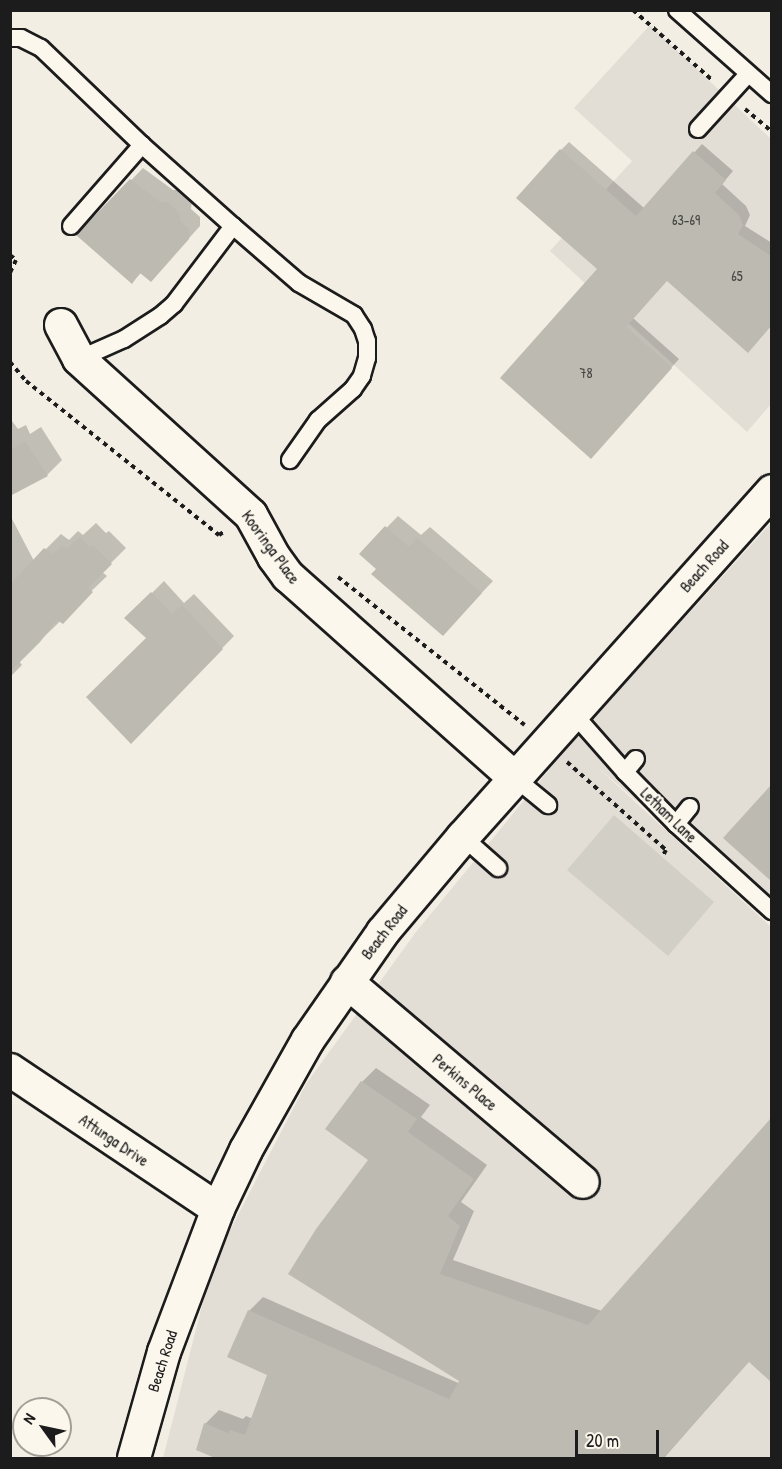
<!DOCTYPE html>
<style>
body{margin:0}
#map{position:relative;width:782px;height:1469px;overflow:hidden;background:#f2eee4;font-family:"Patrick Hand",sans-serif}
div>[style]{position:absolute}
.built>*{inset:0;background:#e2ded5}
.green>*{inset:0;background:#d2cfc6}
.shadow>*{inset:0;background:#0003}
.building>*{inset:0;background:#bdbab1}
.path>*{height:4px;margin-top:-2px;transform-origin:0;background:repeating-linear-gradient(90deg,#1c1c1c 0 4.5px,transparent 0 9px)}
.roads{filter:drop-shadow(2px 0 #1c1c1c) drop-shadow(-2px 0 #1c1c1c) drop-shadow(0 2px #1c1c1c) drop-shadow(0 -2px #1c1c1c)}
.lane>*{height:16px;margin:-8px;padding:0 8px;transform-origin:8px;border-radius:8px;background:#fbf7ec}
.street>*{height:32px;margin:-16px;padding:0 16px;transform-origin:16px;border-radius:16px;background:#fbf7ec}
span{translate:-50% -50%;white-space:nowrap;text-align:center;line-height:1.15;-webkit-text-stroke:4.5px #fbf7ec;paint-order:stroke}
.number-label{font-size:14px;color:#444441}
.number-label span{-webkit-text-stroke-width:0}
.street-label{font-size:16px;color:#1c1c1c}
.frame{position:absolute;inset:0;border:12px solid #1c1c1c;pointer-events:none}
.north{position:absolute;left:12px;top:1397px;width:60px;height:60px;box-sizing:border-box;background:#fbf7ec;border:2px solid #a29f99;border-radius:50%;rotate:303deg;font-size:16px;font-weight:700;line-height:24px;text-align:center;color:#1c1c1c}
.north::after{content:'';display:block;margin:auto;width:21px;height:27px;background:#1c1c1c;clip-path:polygon(50% 0,100% 100%,50% 72%,0 100%)}
.scale{position:absolute;left:575px;top:1430px;width:84px;height:27px;box-sizing:border-box;border:3px solid #1c1c1c;border-top:0;padding-left:8px;font-size:18px;line-height:21px;white-space:nowrap;color:#1c1c1c;-webkit-text-stroke:4px #fbf7ec;paint-order:stroke}
</style>
<div id="map">
<div class="built">
<i style="clip-path:polygon(650px 25px,771px 139px,771px 404px,747px 432px,550px 251px,632px 161px,574px 108px)"></i>
<i style="clip-path:polygon(771px 523px,771px 917px,594px 764px,771px 927px,771px 1458px,163px 1458px,213px 1263px,306px 1084px,416px 932px,571px 743px)"></i>
</div>
<div class="green">
<i style="clip-path:polygon(614px 815px,714px 902px,668px 956px,567px 870px)"></i>
</div>
<div class="shadow">
<i style="clip-path:polygon(569px 142px,644px 208px,702px 144px,733px 171px,722px 184px,746px 206px,750px 215px,745px 226px,772px 243px,772px 325px,756px 342px,667px 279px,633px 318px,679px 359px,599px 449px,599px 269px,561px 150px)"></i>
<i style="clip-path:polygon(143px 168px,173px 190px,181px 190px,192px 201px,191px 209px,200px 217px,200px 226px,162px 268px,141px 273px,132px 282px,78px 235px)"></i>
<i style="clip-path:polygon(12px 421px,18px 429px,26px 425px,30px 434px,41px 427px,62px 460px,47px 475px,10px 494px)"></i>
<i style="clip-path:polygon(10px 515px,34px 561px,61px 534px,69px 540px,78px 531px,83px 535px,96px 523px,106px 533px,109px 531px,126px 548px,102px 572px,107px 576px,19px 661px,22px 665px,10px 677px)"></i>
<i style="clip-path:polygon(398px 516px,421px 535px,430px 527px,493px 581px,454px 622px,361px 554px)"></i>
<i style="clip-path:polygon(164px 581px,184px 603px,194px 594px,234px 636px,131px 742px,148px 638px,127px 618px)"></i>
<i style="clip-path:polygon(772px 787px,772px 879px,725px 838px)"></i>
<i style="clip-path:polygon(376px 1068px,430px 1105px,421px 1117px,487px 1165px,461px 1202px,474px 1211px,453px 1260px,602px 1311px,772px 1121px,772px 1379px,750px 1360px,664px 1458px,214px 1458px,205px 1424px,219px 1410px,243px 1419px,246px 1416px,253px 1419px,269px 1374px,249px 1311px,263px 1297px,465px 1386px,370px 1160px,362px 1082px)"></i>
</div>
<div class="building">
<i style="clip-path:polygon(560px 149px,636px 216px,693px 151px,726px 180px,715px 193px,739px 215px,743px 225px,738px 234px,771px 256px,771px 326px,748px 353px,667px 281px,626px 327px,672px 368px,591px 459px,500px 378px,597px 269px,516px 198px)"></i>
<i style="clip-path:polygon(130px 179px,160px 202px,168px 202px,180px 214px,180px 221px,189px 229px,189px 239px,151px 282px,140px 273px,132px 284px,76px 235px)"></i>
<i style="clip-path:polygon(25px 441px,48px 476px,10px 496px,10px 450px)"></i>
<i style="clip-path:polygon(385px 526px,409px 547px,417px 538px,482px 593px,443px 636px,371px 574px,376px 569px,359px 554px)"></i>
<i style="clip-path:polygon(80px 537px,90px 547px,93px 545px,112px 564px,88px 588px,93px 592px,63px 624px,57px 620px,40px 642px,10px 672px,10px 585px,44px 548px,53px 554px,62px 545px,67px 549px)"></i>
<i style="clip-path:polygon(151px 592px,172px 614px,182px 605px,223px 649px,131px 744px,86px 697px,146px 638px,124px 618px)"></i>
<i style="clip-path:polygon(771px 785px,771px 881px,723px 838px)"></i>
<i style="clip-path:polygon(361px 1081px,417px 1119px,408px 1132px,474px 1179px,448px 1216px,460px 1226px,440px 1274px,588px 1325px,771px 1118px,771px 1382px,749px 1362px,663px 1458px,215px 1458px,196px 1450px,204px 1423px,228px 1433px,230px 1430px,245px 1435px,267px 1375px,227px 1357px,248px 1310px,449px 1399px,459px 1381px,288px 1274px,316px 1229px,368px 1160px,325px 1129px)"></i>
</div>
<div class="path">
<i style="left:633px;top:10px;width:106px;rotate:41.5deg"></i>
<i style="left:745px;top:109px;width:35px;rotate:40deg"></i>
<i style="left:10px;top:255px;width:8px;rotate:40deg"></i>
<i style="left:16px;top:260px;width:14px;rotate:115deg"></i>
<i style="left:10px;top:362px;width:25px;rotate:50deg"></i>
<i style="left:26px;top:381px;width:247px;rotate:38.6deg"></i>
<i style="left:219px;top:535px;width:7px;rotate:-34deg"></i>
<i style="left:338px;top:577px;width:238px;rotate:38.4deg"></i>
<i style="left:567px;top:762px;width:132px;rotate:41.6deg"></i>
<i style="left:666px;top:850px;width:8px;rotate:120deg"></i>
</div>
<div class="roads">
<div class="lane">
<i style="left:677px;top:10px;width:127px;rotate:41.5deg"></i>
<i style="left:10px;top:38px;width:11px"></i>
<i style="left:21px;top:38px;width:22px;rotate:27deg"></i>
<i style="left:41px;top:48px;width:140px;rotate:43.8deg"></i>
<i style="left:142px;top:145px;width:122px;rotate:41.7deg"></i>
<i style="left:233px;top:226px;width:98px;rotate:127.1deg"></i>
<i style="left:174px;top:304px;width:18px;rotate:139deg"></i>
<i style="left:160px;top:316px;width:43px;rotate:147.4deg"></i>
<i style="left:124px;top:339px;width:49px;rotate:156deg"></i>
<i style="left:698px;top:129px;width:74px;rotate:-47.7deg"></i>
<i style="left:71px;top:226px;width:108px;rotate:-48.8deg"></i>
<i style="left:233px;top:226px;width:87px;rotate:40.8deg"></i>
<i style="left:299px;top:283px;width:64px;rotate:30.2deg"></i>
<i style="left:354px;top:315px;width:17px;rotate:57deg"></i>
<i style="left:363px;top:329px;width:13px;rotate:72deg"></i>
<i style="left:367px;top:341px;width:17px;rotate:90deg"></i>
<i style="left:367px;top:358px;width:19px;rotate:106deg"></i>
<i style="left:362px;top:376px;width:16px;rotate:125deg"></i>
<i style="left:353px;top:389px;width:47px;rotate:138.5deg"></i>
<i style="left:318px;top:420px;width:49px;rotate:125deg"></i>
<i style="left:573px;top:713px;width:79px;rotate:48.6deg"></i>
<i style="left:625px;top:772px;width:73px;rotate:45.6deg"></i>
<i style="left:676px;top:824px;width:130px;rotate:42.2deg"></i>
<i style="left:625px;top:772px;width:17px;rotate:-50deg"></i>
<i style="left:515px;top:778px;width:43px;rotate:39.3deg"></i>
<i style="left:676px;top:824px;width:22px;rotate:-51deg"></i>
<i style="left:463px;top:837px;width:47px;rotate:41.5deg"></i>
</div>
<div class="street">
<i style="left:61px;top:325px;width:38px;rotate:62deg"></i>
<i style="left:79px;top:359px;width:232px;rotate:42.2deg"></i>
<i style="left:251px;top:515px;width:48px;rotate:61.3deg"></i>
<i style="left:274px;top:557px;width:24px;rotate:54deg"></i>
<i style="left:288px;top:576px;width:304px;rotate:41.7deg"></i>
<i style="left:347px;top:982px;width:309px;rotate:40.3deg"></i>
<i style="left:10px;top:1070px;width:250px;rotate:33.8deg"></i>
<i style="left:134px;top:1458px;width:110px;rotate:-74.2deg"></i>
<i style="left:164px;top:1352px;width:153px;rotate:-69.3deg"></i>
<i style="left:218px;top:1209px;width:65px;rotate:-64.6deg"></i>
<i style="left:246px;top:1150px;width:126px;rotate:-60.6deg"></i>
<i style="left:308px;top:1040px;width:131px;rotate:-55.2deg"></i>
<i style="left:383px;top:932px;width:124px;rotate:-49.9deg"></i>
<i style="left:463px;top:837px;width:464px;rotate:-48.2deg"></i>
</div>
</div>
<div class="number-label">
<span style="left:686px;top:220px">63-69</span>
<span style="left:737px;top:276px">65</span>
<span style="left:586px;top:373px">78</span>
</div>
<div class="street-label">
<span style="left:271px;top:547px;rotate:54deg">Kooringa Place</span>
<span style="left:704px;top:566px;rotate:-48deg">Beach Road</span>
<span style="left:669px;top:815px;rotate:44deg">Letham Lane</span>
<span style="left:384px;top:932px;rotate:-52deg">Beach Road</span>
<span style="left:465px;top:1082px;rotate:40deg">Perkins Place</span>
<span style="left:114px;top:1140px;rotate:34deg">Attunga Drive</span>
<span style="left:162px;top:1361px;rotate:-72deg">Beach Road</span>
</div>
<div class="frame"></div>
<div class="north">N</div>
<div class="scale">20 m</div>
</div>
